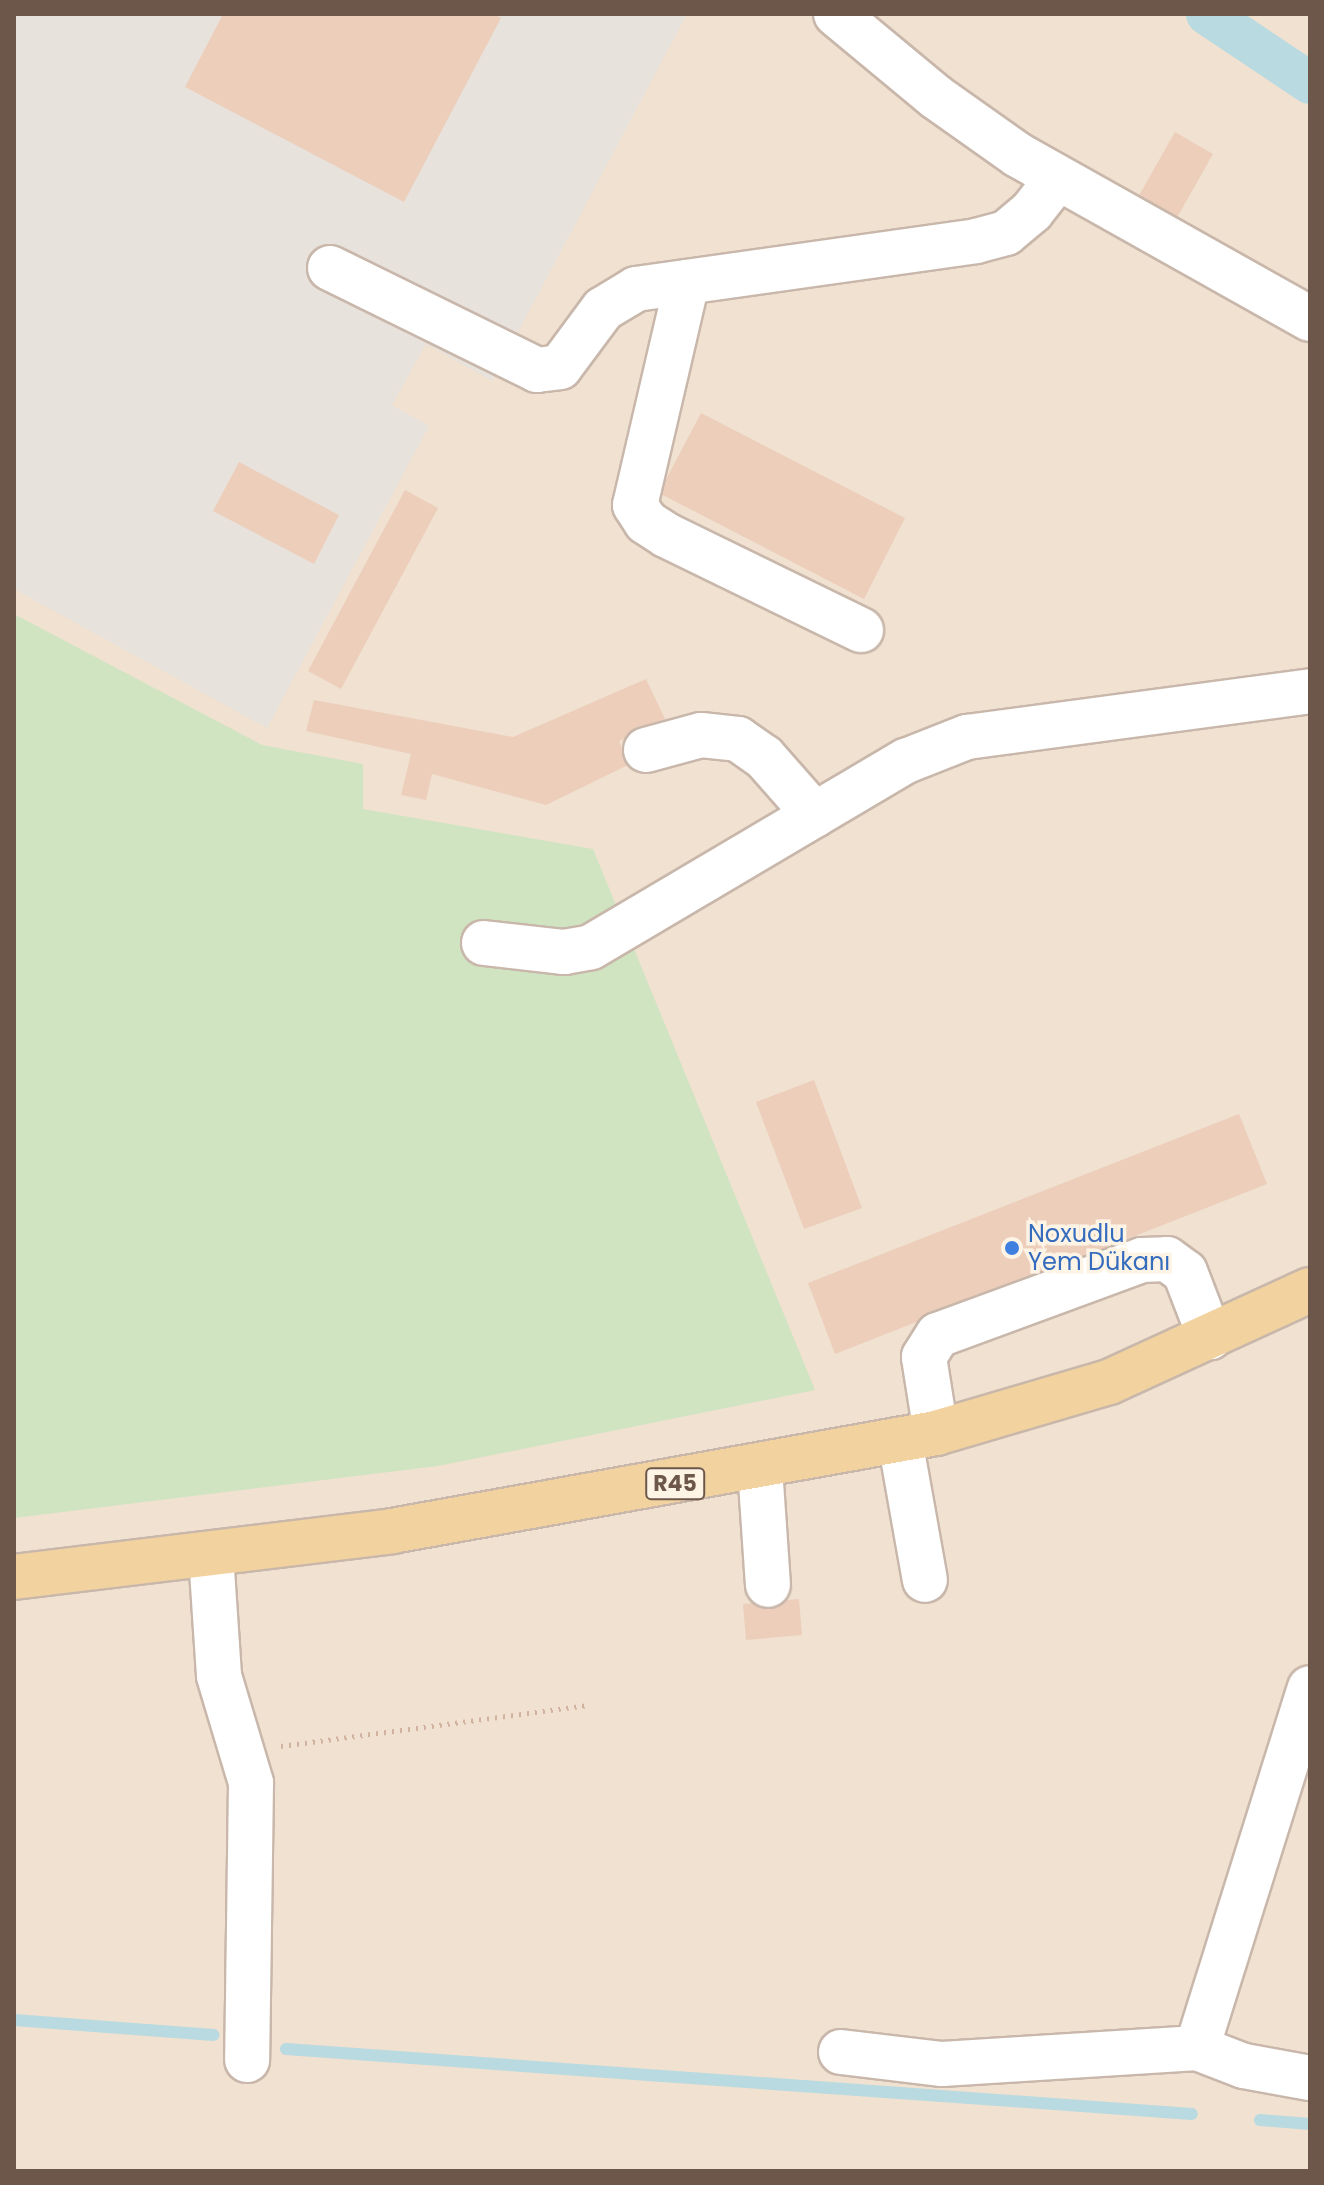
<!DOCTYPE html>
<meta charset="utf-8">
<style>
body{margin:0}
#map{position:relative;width:1324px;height:2185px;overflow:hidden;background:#f9f0e1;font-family:Poppins,sans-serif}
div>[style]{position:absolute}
.residential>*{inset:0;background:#f0e1d0}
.industrial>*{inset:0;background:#e8e2dc}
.green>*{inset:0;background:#d0e4c1}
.stream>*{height:12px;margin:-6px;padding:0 6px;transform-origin:6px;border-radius:6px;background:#b8dae0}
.canal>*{height:42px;margin:-21px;padding:0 21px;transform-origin:21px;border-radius:21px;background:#b8dae0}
.building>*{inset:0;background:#eccebb}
.path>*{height:5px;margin-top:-2.5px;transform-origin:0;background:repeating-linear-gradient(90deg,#d0b29f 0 2px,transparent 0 8px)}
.roads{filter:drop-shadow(2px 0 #c8b7aa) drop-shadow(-2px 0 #c8b7aa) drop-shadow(0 2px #c8b7aa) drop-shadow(0 -2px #c8b7aa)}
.minor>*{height:44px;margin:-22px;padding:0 22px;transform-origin:22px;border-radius:22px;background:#fff}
.major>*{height:44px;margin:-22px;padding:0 22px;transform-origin:22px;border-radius:22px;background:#f2d39f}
.dots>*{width:22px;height:22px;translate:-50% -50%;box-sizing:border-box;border:4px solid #fdf4e6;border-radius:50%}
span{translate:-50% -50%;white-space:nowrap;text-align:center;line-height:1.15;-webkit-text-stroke:7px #fdf4e6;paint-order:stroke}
.shield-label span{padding:2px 6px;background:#fdf4e6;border:2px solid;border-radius:6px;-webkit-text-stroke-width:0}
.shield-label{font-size:22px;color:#6d574b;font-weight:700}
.shop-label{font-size:24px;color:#366cbe}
.left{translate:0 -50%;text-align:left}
.frame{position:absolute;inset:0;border:16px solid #6d574b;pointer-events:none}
</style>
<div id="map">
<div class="residential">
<i style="clip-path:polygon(14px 14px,1310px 14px,1310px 2171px,14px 2171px)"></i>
</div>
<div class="industrial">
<i style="clip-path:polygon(14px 14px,687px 14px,492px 381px,426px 344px,392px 405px,429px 426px,267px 728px,14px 589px)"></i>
</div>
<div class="green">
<i style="clip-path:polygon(14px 614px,262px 745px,363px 764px,363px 809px,593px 849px,815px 1390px,438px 1466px,14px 1518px)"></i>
</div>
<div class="stream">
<i style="left:14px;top:2020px;width:200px;rotate:4.3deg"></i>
<i style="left:286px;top:2049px;width:908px;rotate:4.1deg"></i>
<i style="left:1260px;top:2120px;width:50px;rotate:4.6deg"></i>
</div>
<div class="canal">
<i style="left:1207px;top:14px;width:124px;rotate:33.8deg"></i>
</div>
<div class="building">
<i style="clip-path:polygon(223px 14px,494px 14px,501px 18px,404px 202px,185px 87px)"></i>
<i style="clip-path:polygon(1175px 132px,1213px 154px,1175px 221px,1137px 199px)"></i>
<i style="clip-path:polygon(701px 413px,905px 518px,864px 599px,659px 493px)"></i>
<i style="clip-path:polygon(239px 462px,339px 515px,314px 564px,213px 511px)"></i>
<i style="clip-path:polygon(405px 490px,438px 508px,341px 689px,308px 671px)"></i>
<i style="clip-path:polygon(646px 679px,665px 719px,619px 741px,628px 765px,546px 805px,432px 774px,426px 800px,401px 795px,411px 754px,306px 731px,314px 700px,513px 737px)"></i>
<i style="clip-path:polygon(814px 1080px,862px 1208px,804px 1229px,756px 1102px)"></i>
<i style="clip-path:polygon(1239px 1114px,1267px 1184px,835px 1354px,808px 1283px)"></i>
<i style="clip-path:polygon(799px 1599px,802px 1635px,746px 1640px,743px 1604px)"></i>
</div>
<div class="path">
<i style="left:281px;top:1746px;width:311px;rotate:-7.6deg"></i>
</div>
<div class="roads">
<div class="minor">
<i style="left:836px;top:14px;width:130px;rotate:39.7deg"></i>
<i style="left:936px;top:97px;width:100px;rotate:35.3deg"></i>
<i style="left:1018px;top:155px;width:335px;rotate:29.3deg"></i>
<i style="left:330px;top:268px;width:231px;rotate:26.2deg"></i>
<i style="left:537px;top:370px;width:23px;rotate:-7deg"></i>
<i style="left:560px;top:367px;width:72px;rotate:-53.4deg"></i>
<i style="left:603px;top:309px;width:39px;rotate:-31deg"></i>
<i style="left:636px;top:289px;width:343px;rotate:-8deg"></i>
<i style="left:976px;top:241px;width:31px;rotate:-15deg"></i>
<i style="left:1006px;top:233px;width:34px;rotate:-40deg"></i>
<i style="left:1032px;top:211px;width:41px;rotate:-52deg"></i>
<i style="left:687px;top:282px;width:229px;rotate:103.1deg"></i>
<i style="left:635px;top:505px;width:20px;rotate:57deg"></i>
<i style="left:646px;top:522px;width:24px;rotate:33deg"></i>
<i style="left:666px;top:535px;width:217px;rotate:26deg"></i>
<i style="left:646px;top:750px;width:57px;rotate:-15.3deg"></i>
<i style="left:701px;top:735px;width:37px;rotate:6deg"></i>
<i style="left:738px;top:739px;width:32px;rotate:35deg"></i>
<i style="left:764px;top:757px;width:77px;rotate:48.7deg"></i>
<i style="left:484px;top:943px;width:81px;rotate:6.4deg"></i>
<i style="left:564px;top:952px;width:27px;rotate:-10deg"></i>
<i style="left:591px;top:947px;width:366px;rotate:-30.6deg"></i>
<i style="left:906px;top:761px;width:66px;rotate:-21.5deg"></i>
<i style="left:967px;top:737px;width:346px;rotate:-7.6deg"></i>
<i style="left:936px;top:1433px;width:77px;rotate:-99deg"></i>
<i style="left:924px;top:1357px;width:26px;rotate:-58deg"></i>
<i style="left:938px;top:1335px;width:217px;rotate:-20.2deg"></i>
<i style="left:1142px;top:1260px;width:25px;rotate:-2deg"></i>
<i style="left:1167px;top:1259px;width:22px;rotate:36deg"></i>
<i style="left:1185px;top:1272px;width:70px;rotate:69deg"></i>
<i style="left:900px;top:1440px;width:142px;rotate:79.9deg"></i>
<i style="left:760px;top:1468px;width:117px;rotate:86.1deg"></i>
<i style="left:211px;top:1555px;width:121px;rotate:86.2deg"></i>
<i style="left:219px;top:1676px;width:112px;rotate:73.3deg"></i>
<i style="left:251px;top:1783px;width:277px;rotate:90.8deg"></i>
<i style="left:1197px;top:2048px;width:377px;rotate:-72.6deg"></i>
<i style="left:841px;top:2052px;width:102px;rotate:6.8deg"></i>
<i style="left:942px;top:2064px;width:256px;rotate:-3.6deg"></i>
<i style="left:1197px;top:2048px;width:50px;rotate:21deg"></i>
<i style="left:1244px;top:2066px;width:67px;rotate:10.3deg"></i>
</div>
<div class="major">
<i style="left:14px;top:1577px;width:381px;rotate:-6.9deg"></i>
<i style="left:392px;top:1531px;width:553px;rotate:-10.21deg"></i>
<i style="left:936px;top:1433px;width:180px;rotate:-16.4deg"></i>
<i style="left:1109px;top:1382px;width:221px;rotate:-24.6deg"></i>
</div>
</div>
<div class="dots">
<i style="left:1012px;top:1248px;background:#3f7fe0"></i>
</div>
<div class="shield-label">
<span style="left:675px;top:1484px">R45</span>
</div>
<div class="shop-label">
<span class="left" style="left:1028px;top:1248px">Noxudlu<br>Yem Dükanı</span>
</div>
<div class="frame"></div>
</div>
